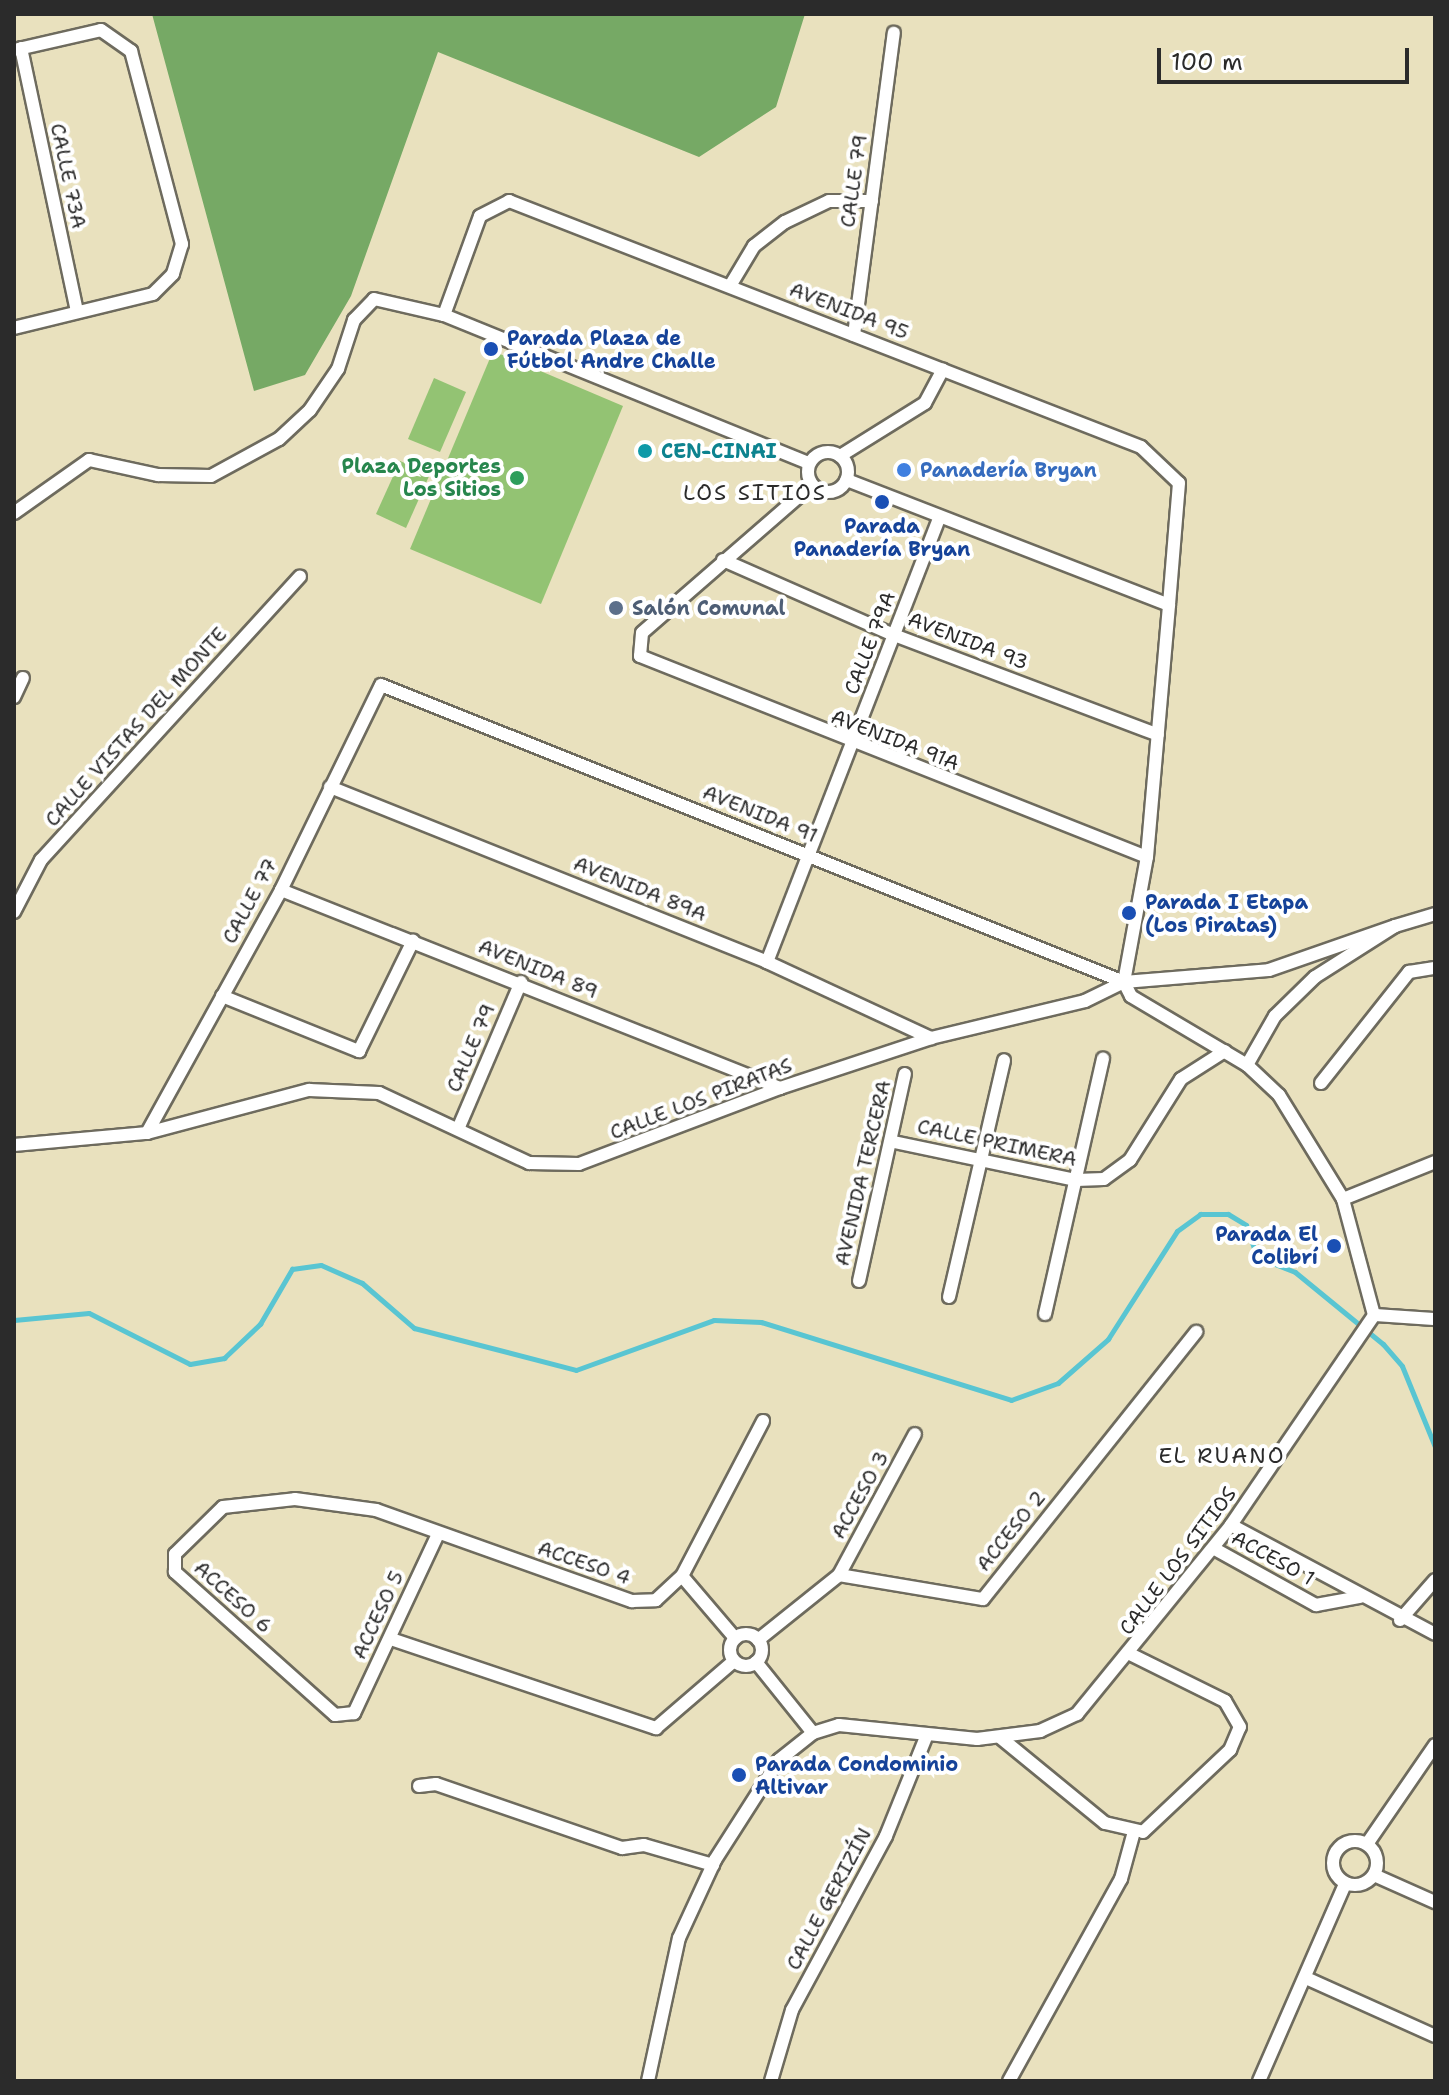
<!DOCTYPE html>
<meta charset="utf-8">
<style>
body{margin:0}
#map{position:relative;width:1449px;height:2095px;overflow:hidden;background:#e9e1be;font-family:"Shantell Sans",sans-serif}
div>[style]{position:absolute}
.green>*{inset:0;background:#93c373}
.forest>*{inset:0;background:#76a965}
.stream>*{height:5px;margin:-2.5px;padding:0 2.5px;transform-origin:2.5px;border-radius:2.5px;background:#59c5d2}
.roads{filter:drop-shadow(2px 0 #6e6b5e) drop-shadow(-2px 0 #6e6b5e) drop-shadow(0 2px #6e6b5e) drop-shadow(0 -2px #6e6b5e)}
.street>*{height:12px;margin:-6px;padding:0 6px;transform-origin:6px;border-radius:6px;background:#fff}
.street>.ring{margin:-6px;padding:0;box-sizing:content-box;background:none;border:12px solid #fff;border-radius:50%}
.dots>*{width:22px;height:22px;translate:-50% -50%;box-sizing:border-box;border:4px solid #fff;border-radius:50%}
span{translate:-50% -50%;white-space:nowrap;text-align:center;line-height:1.15;-webkit-text-stroke:8px #fff;paint-order:stroke}
.street-label{font-size:20px;color:#2b2b2b}
.transit-label{font-size:20px;color:#164399;font-weight:700}
.left{translate:0 -50%;text-align:left}
.right{translate:-100% -50%;text-align:right}
.culture-label{font-size:20px;color:#0d838f;font-weight:700}
.leisure-label{font-size:20px;color:#27864d;font-weight:700}
.shop-label{font-size:20px;color:#366cbe;font-weight:700}
.service-label{font-size:20px;color:#4e5e75;font-weight:700}
.neighbourhood-label{font-size:22px;color:#2b2b2b;letter-spacing:2px}
.frame{position:absolute;inset:0;border:16px solid #2b2b2b;pointer-events:none}
.scale{position:absolute;left:1157px;top:48px;width:252px;height:36px;box-sizing:border-box;border:4px solid #2b2b2b;border-top:0;padding-left:10px;font-size:24px;line-height:28px;white-space:nowrap;color:#2b2b2b;-webkit-text-stroke:6px #fff;paint-order:stroke}
</style>
<div id="map">
<div class="green">
<i style="clip-path:polygon(493px 351px,623px 406px,541px 604px,410px 549px)"></i>
<i style="clip-path:polygon(434px 378px,466px 392px,440px 452px,408px 439px)"></i>
<i style="clip-path:polygon(400px 461px,430px 474px,406px 528px,376px 514px)"></i>
</div>
<div class="forest">
<i style="clip-path:polygon(152px 14px,805px 14px,776px 107px,699px 157px,438px 52px,351px 296px,305px 375px,254px 391px)"></i>
</div>
<div class="stream">
<i style="left:14px;top:1320px;width:75px;rotate:-5.3deg"></i>
<i style="left:89px;top:1313px;width:113px;rotate:26.8deg"></i>
<i style="left:190px;top:1364px;width:35px;rotate:-10deg"></i>
<i style="left:224px;top:1358px;width:50px;rotate:-43.4deg"></i>
<i style="left:260px;top:1324px;width:64px;rotate:-59.8deg"></i>
<i style="left:292px;top:1269px;width:29px;rotate:-8deg"></i>
<i style="left:321px;top:1265px;width:45px;rotate:23.7deg"></i>
<i style="left:362px;top:1283px;width:69px;rotate:40.9deg"></i>
<i style="left:414px;top:1328px;width:167px;rotate:14.5deg"></i>
<i style="left:576px;top:1370px;width:147px;rotate:-19.9deg"></i>
<i style="left:714px;top:1320px;width:47px;rotate:2.4deg"></i>
<i style="left:761px;top:1322px;width:262px;rotate:17.3deg"></i>
<i style="left:1011px;top:1400px;width:50px;rotate:-19.9deg"></i>
<i style="left:1058px;top:1383px;width:67px;rotate:-41.3deg"></i>
<i style="left:1108px;top:1339px;width:128px;rotate:-57.4deg"></i>
<i style="left:1177px;top:1231px;width:29px;rotate:-36deg"></i>
<i style="left:1200px;top:1214px;width:28px"></i>
<i style="left:1228px;top:1214px;width:21px;rotate:31deg"></i>
<i style="left:1246px;top:1225px;width:34px;rotate:71deg"></i>
<i style="left:1257px;top:1257px;width:41px;rotate:21.5deg"></i>
<i style="left:1295px;top:1272px;width:114px;rotate:39.3deg"></i>
<i style="left:1383px;top:1344px;width:29px;rotate:49deg"></i>
<i style="left:1402px;top:1366px;width:87px;rotate:67.8deg"></i>
</div>
<div class="roads">
<div class="street">
<i style="left:21px;top:48px;width:270px;rotate:78deg"></i>
<i style="left:14px;top:50px;width:89px;rotate:-12.9deg"></i>
<i style="left:101px;top:30px;width:37px;rotate:35deg"></i>
<i style="left:131px;top:51px;width:200px;rotate:75.2deg"></i>
<i style="left:182px;top:244px;width:31px;rotate:107deg"></i>
<i style="left:173px;top:274px;width:28px;rotate:135deg"></i>
<i style="left:153px;top:294px;width:143px;rotate:166.3deg"></i>
<i style="left:730px;top:286px;width:47px;rotate:-59deg"></i>
<i style="left:754px;top:246px;width:39px;rotate:-38deg"></i>
<i style="left:785px;top:222px;width:49px;rotate:-25.5deg"></i>
<i style="left:829px;top:201px;width:43px"></i>
<i style="left:444px;top:315px;width:105px;rotate:-70deg"></i>
<i style="left:480px;top:216px;width:33px;rotate:-27deg"></i>
<i style="left:509px;top:201px;width:678px;rotate:21.27deg"></i>
<i style="left:1141px;top:447px;width:52px;rotate:43.5deg"></i>
<i style="left:1179px;top:483px;width:122px;rotate:94.7deg"></i>
<i style="left:854px;top:335px;width:305px;rotate:-82.5deg"></i>
<i class="ring" style="left:808px;top:452px;width:28px;height:28px"></i>
<i style="left:840px;top:456px;width:100px;rotate:-31.9deg"></i>
<i style="left:925px;top:403px;width:38px;rotate:-62deg"></i>
<i style="left:812px;top:485px;width:225px;rotate:139deg"></i>
<i style="left:642px;top:633px;width:23px;rotate:95deg"></i>
<i style="left:640px;top:656px;width:545px;rotate:21.63deg"></i>
<i style="left:14px;top:513px;width:92px;rotate:-35.2deg"></i>
<i style="left:89px;top:460px;width:71px;rotate:12.3deg"></i>
<i style="left:158px;top:475px;width:53px;rotate:1.1deg"></i>
<i style="left:211px;top:476px;width:77px;rotate:-28.6deg"></i>
<i style="left:279px;top:439px;width:42px;rotate:-43.1deg"></i>
<i style="left:310px;top:410px;width:50px;rotate:-55.7deg"></i>
<i style="left:338px;top:369px;width:52px;rotate:-71.9deg"></i>
<i style="left:354px;top:320px;width:29px;rotate:-46deg"></i>
<i style="left:374px;top:299px;width:72px;rotate:12.9deg"></i>
<i style="left:444px;top:315px;width:394px;rotate:22.1deg"></i>
<i style="left:723px;top:560px;width:187px;rotate:23.7deg"></i>
<i style="left:894px;top:635px;width:282px;rotate:20.7deg"></i>
<i style="left:14px;top:697px;width:21px;rotate:-65deg"></i>
<i style="left:330px;top:787px;width:471px;rotate:21.8deg"></i>
<i style="left:767px;top:962px;width:181px;rotate:24.9deg"></i>
<i style="left:281px;top:890px;width:537px;rotate:21.64deg"></i>
<i style="left:14px;top:912px;width:59px;rotate:-62.6deg"></i>
<i style="left:41px;top:860px;width:384px;rotate:-47.6deg"></i>
<i style="left:767px;top:962px;width:477px;rotate:-68.8deg"></i>
<i style="left:222px;top:996px;width:148px;rotate:21.9deg"></i>
<i style="left:359px;top:1051px;width:123px;rotate:-63.9deg"></i>
<i style="left:1247px;top:1065px;width:56px;rotate:-60.3deg"></i>
<i style="left:1275px;top:1016px;width:56px;rotate:-44.3deg"></i>
<i style="left:1315px;top:977px;width:95px;rotate:-32.5deg"></i>
<i style="left:1395px;top:926px;width:42px;rotate:-16.7deg"></i>
<i style="left:1321px;top:1083px;width:142px;rotate:-51.6deg"></i>
<i style="left:1409px;top:972px;width:26px;rotate:-9deg"></i>
<i style="left:458px;top:1129px;width:160px;rotate:-66.8deg"></i>
<i style="left:147px;top:1133px;width:277px;rotate:-61.1deg"></i>
<i style="left:281px;top:890px;width:228px;rotate:-64deg"></i>
<i style="left:381px;top:685px;width:800px;rotate:21.79deg"></i>
<i style="left:1124px;top:982px;width:145px;rotate:-4.7deg"></i>
<i style="left:1269px;top:970px;width:133px;rotate:-19.2deg"></i>
<i style="left:894px;top:1142px;width:186px;rotate:11.8deg"></i>
<i style="left:1076px;top:1180px;width:28px;rotate:-2deg"></i>
<i style="left:1104px;top:1179px;width:32px;rotate:-36deg"></i>
<i style="left:1130px;top:1160px;width:96px;rotate:-57.8deg"></i>
<i style="left:1181px;top:1079px;width:52px;rotate:-32.5deg"></i>
<i style="left:14px;top:1145px;width:134px;rotate:-5.2deg"></i>
<i style="left:147px;top:1133px;width:168px;rotate:-14.9deg"></i>
<i style="left:309px;top:1090px;width:70px;rotate:2.5deg"></i>
<i style="left:379px;top:1093px;width:166px;rotate:25deg"></i>
<i style="left:529px;top:1163px;width:50px;rotate:1.1deg"></i>
<i style="left:579px;top:1164px;width:215px;rotate:-20.7deg"></i>
<i style="left:780px;top:1088px;width:159px;rotate:-18.3deg"></i>
<i style="left:931px;top:1038px;width:158px;rotate:-13.5deg"></i>
<i style="left:1085px;top:1001px;width:43px;rotate:-26deg"></i>
<i style="left:1343px;top:1199px;width:99px;rotate:-21.9deg"></i>
<i style="left:859px;top:1281px;width:212px;rotate:-77.5deg"></i>
<i style="left:949px;top:1297px;width:243px;rotate:-76.9deg"></i>
<i style="left:1045px;top:1314px;width:262px;rotate:-77.2deg"></i>
<i style="left:1374px;top:1315px;width:61px;rotate:3.8deg"></i>
<i style="left:1231px;top:1525px;width:231px;rotate:28.1deg"></i>
<i style="left:438px;top:1534px;width:198px;rotate:115.1deg"></i>
<i style="left:354px;top:1713px;width:19px;rotate:174deg"></i>
<i style="left:335px;top:1715px;width:215px;rotate:-138.2deg"></i>
<i style="left:175px;top:1572px;width:18px;rotate:-90deg"></i>
<i style="left:175px;top:1554px;width:67px;rotate:-44.4deg"></i>
<i style="left:223px;top:1507px;width:72px;rotate:-6.3deg"></i>
<i style="left:295px;top:1499px;width:82px;rotate:7.7deg"></i>
<i style="left:376px;top:1510px;width:272px;rotate:19.6deg"></i>
<i style="left:632px;top:1601px;width:24px;rotate:-2deg"></i>
<i style="left:656px;top:1600px;width:35px;rotate:-43deg"></i>
<i style="left:682px;top:1576px;width:175px;rotate:-62.4deg"></i>
<i style="left:1213px;top:1548px;width:118px;rotate:29deg"></i>
<i style="left:1316px;top:1605px;width:45px;rotate:-10.3deg"></i>
<i style="left:839px;top:1575px;width:160px;rotate:-61.7deg"></i>
<i style="left:682px;top:1576px;width:82px;rotate:49.5deg"></i>
<i style="left:1400px;top:1620px;width:53px;rotate:-48.8deg"></i>
<i class="ring" style="left:730px;top:1634px;width:20px;height:20px"></i>
<i style="left:391px;top:1639px;width:280px;rotate:18.6deg"></i>
<i style="left:656px;top:1728px;width:103px;rotate:-40.7deg"></i>
<i style="left:758px;top:1640px;width:104px;rotate:-38.7deg"></i>
<i style="left:839px;top:1575px;width:146px;rotate:9.5deg"></i>
<i style="left:983px;top:1599px;width:342px;rotate:-51.4deg"></i>
<i style="left:756px;top:1662px;width:91px;rotate:51.2deg"></i>
<i style="left:1001px;top:1738px;width:134px;rotate:39.3deg"></i>
<i style="left:1105px;top:1823px;width:39px;rotate:13deg"></i>
<i style="left:1143px;top:1832px;width:120px;rotate:-43.3deg"></i>
<i style="left:1230px;top:1750px;width:25px;rotate:-67deg"></i>
<i style="left:1240px;top:1727px;width:30px;rotate:-120deg"></i>
<i style="left:1225px;top:1701px;width:104px;rotate:-153.7deg"></i>
<i style="left:419px;top:1786px;width:17px;rotate:-7deg"></i>
<i style="left:436px;top:1784px;width:197px;rotate:19deg"></i>
<i style="left:622px;top:1848px;width:22px;rotate:-8deg"></i>
<i style="left:644px;top:1845px;width:72px;rotate:16.2deg"></i>
<i class="ring" style="left:1333px;top:1841px;width:32px;height:32px"></i>
<i style="left:1367px;top:1844px;width:120px;rotate:-55.5deg"></i>
<i style="left:1374px;top:1875px;width:67px;rotate:23.9deg"></i>
<i style="left:1306px;top:1978px;width:141px;rotate:24.2deg"></i>
<i style="left:648px;top:2081px;width:146px;rotate:-77.8deg"></i>
<i style="left:679px;top:1938px;width:86px;rotate:-65.2deg"></i>
<i style="left:715px;top:1860px;width:119px;rotate:-57.4deg"></i>
<i style="left:779px;top:1760px;width:43px;rotate:-38.5deg"></i>
<i style="left:813px;top:1733px;width:27px;rotate:-17deg"></i>
<i style="left:839px;top:1725px;width:139px;rotate:5.8deg"></i>
<i style="left:977px;top:1739px;width:64px;rotate:-7.2deg"></i>
<i style="left:1040px;top:1731px;width:41px;rotate:-24.7deg"></i>
<i style="left:1077px;top:1714px;width:244px;rotate:-50.8deg"></i>
<i style="left:1231px;top:1525px;width:254px;rotate:-55.7deg"></i>
<i style="left:1374px;top:1315px;width:120px;rotate:-105deg"></i>
<i style="left:1343px;top:1199px;width:122px;rotate:-121.6deg"></i>
<i style="left:1279px;top:1095px;width:44px;rotate:-136.8deg"></i>
<i style="left:1247px;top:1065px;width:135px;rotate:-149.3deg"></i>
<i style="left:1131px;top:996px;width:16px;rotate:-117deg"></i>
<i style="left:1124px;top:982px;width:127px;rotate:-79.6deg"></i>
<i style="left:1147px;top:857px;width:253px;rotate:-85deg"></i>
<i style="left:1169px;top:605px;width:346px;rotate:-158.8deg"></i>
<i style="left:771px;top:2081px;width:74px;rotate:-73.5deg"></i>
<i style="left:792px;top:2010px;width:198px;rotate:-61.6deg"></i>
<i style="left:886px;top:1836px;width:107px;rotate:-68deg"></i>
<i style="left:1009px;top:2081px;width:231px;rotate:-61deg"></i>
<i style="left:1121px;top:1879px;width:46px;rotate:-74.7deg"></i>
<i style="left:1259px;top:2081px;width:215px;rotate:-66.4deg"></i>
</div>
</div>
<div class="dots">
<i style="left:491px;top:349px;background:#1a4fb4"></i>
<i style="left:645px;top:451px;background:#0f9aa8"></i>
<i style="left:904px;top:470px;background:#3f7fe0"></i>
<i style="left:517px;top:478px;background:#2e9e5b"></i>
<i style="left:882px;top:502px;background:#1a4fb4"></i>
<i style="left:616px;top:608px;background:#5c6f8a"></i>
<i style="left:1129px;top:913px;background:#1a4fb4"></i>
<i style="left:1334px;top:1246px;background:#1a4fb4"></i>
<i style="left:739px;top:1775px;background:#1a4fb4"></i>
</div>
<div class="street-label">
<span style="left:68px;top:176px;rotate:78deg">CALLE 73A</span>
<span style="left:854px;top:181px;rotate:-82deg">CALLE 79</span>
<span style="left:849px;top:311px;rotate:21deg">AVENIDA 95</span>
<span style="left:968px;top:641px;rotate:21deg">AVENIDA 93</span>
<span style="left:870px;top:643px;rotate:-69deg">CALLE 79A</span>
<span style="left:136px;top:727px;rotate:-48deg">CALLE VISTAS DEL MONTE</span>
<span style="left:895px;top:740px;rotate:21deg">AVENIDA 91A</span>
<span style="left:760px;top:814px;rotate:22deg">AVENIDA 91</span>
<span style="left:640px;top:889px;rotate:22deg">AVENIDA 89A</span>
<span style="left:250px;top:901px;rotate:-62deg">CALLE 77</span>
<span style="left:538px;top:969px;rotate:22deg">AVENIDA 89</span>
<span style="left:471px;top:1048px;rotate:-67deg">CALLE 79</span>
<span style="left:701px;top:1099px;rotate:-21deg">CALLE LOS PIRATAS</span>
<span style="left:997px;top:1143px;rotate:12deg">CALLE PRIMERA</span>
<span style="left:863px;top:1173px;rotate:-77deg">AVENIDA TERCERA</span>
<span style="left:860px;top:1495px;rotate:-61deg">ACCESO 3</span>
<span style="left:1011px;top:1531px;rotate:-51deg">ACCESO 2</span>
<span style="left:1273px;top:1558px;rotate:29deg">ACCESO 1</span>
<span style="left:1178px;top:1561px;rotate:-53deg">CALLE LOS SITIOS</span>
<span style="left:584px;top:1563px;rotate:19deg">ACCESO 4</span>
<span style="left:233px;top:1597px;rotate:42deg">ACCESO 6</span>
<span style="left:378px;top:1615px;rotate:-65deg">ACCESO 5</span>
<span style="left:829px;top:1899px;rotate:-62deg">CALLE GERIZÍN</span>
</div>
<div class="transit-label">
<span class="left" style="left:507px;top:350px">Parada Plaza de<br>Fútbol Andre Challe</span>
<span style="left:882px;top:538px">Parada<br>Panadería Bryan</span>
<span class="left" style="left:1145px;top:914px">Parada I Etapa<br>(Los Piratas)</span>
<span class="right" style="left:1318px;top:1246px">Parada El<br>Colibrí</span>
<span class="left" style="left:755px;top:1776px">Parada Condominio<br>Altivar</span>
</div>
<div class="culture-label">
<span class="left" style="left:661px;top:451px">CEN-CINAI</span>
</div>
<div class="leisure-label">
<span class="right" style="left:501px;top:478px">Plaza Deportes<br>Los Sitios</span>
</div>
<div class="shop-label">
<span class="left" style="left:920px;top:470px">Panadería Bryan</span>
</div>
<div class="service-label">
<span class="left" style="left:632px;top:608px">Salón Comunal</span>
</div>
<div class="neighbourhood-label">
<span style="left:755px;top:493px">LOS SITIOS</span>
<span style="left:1222px;top:1456px">EL RUANO</span>
</div>
<div class="frame"></div>
<div class="scale">100 m</div>
</div>
